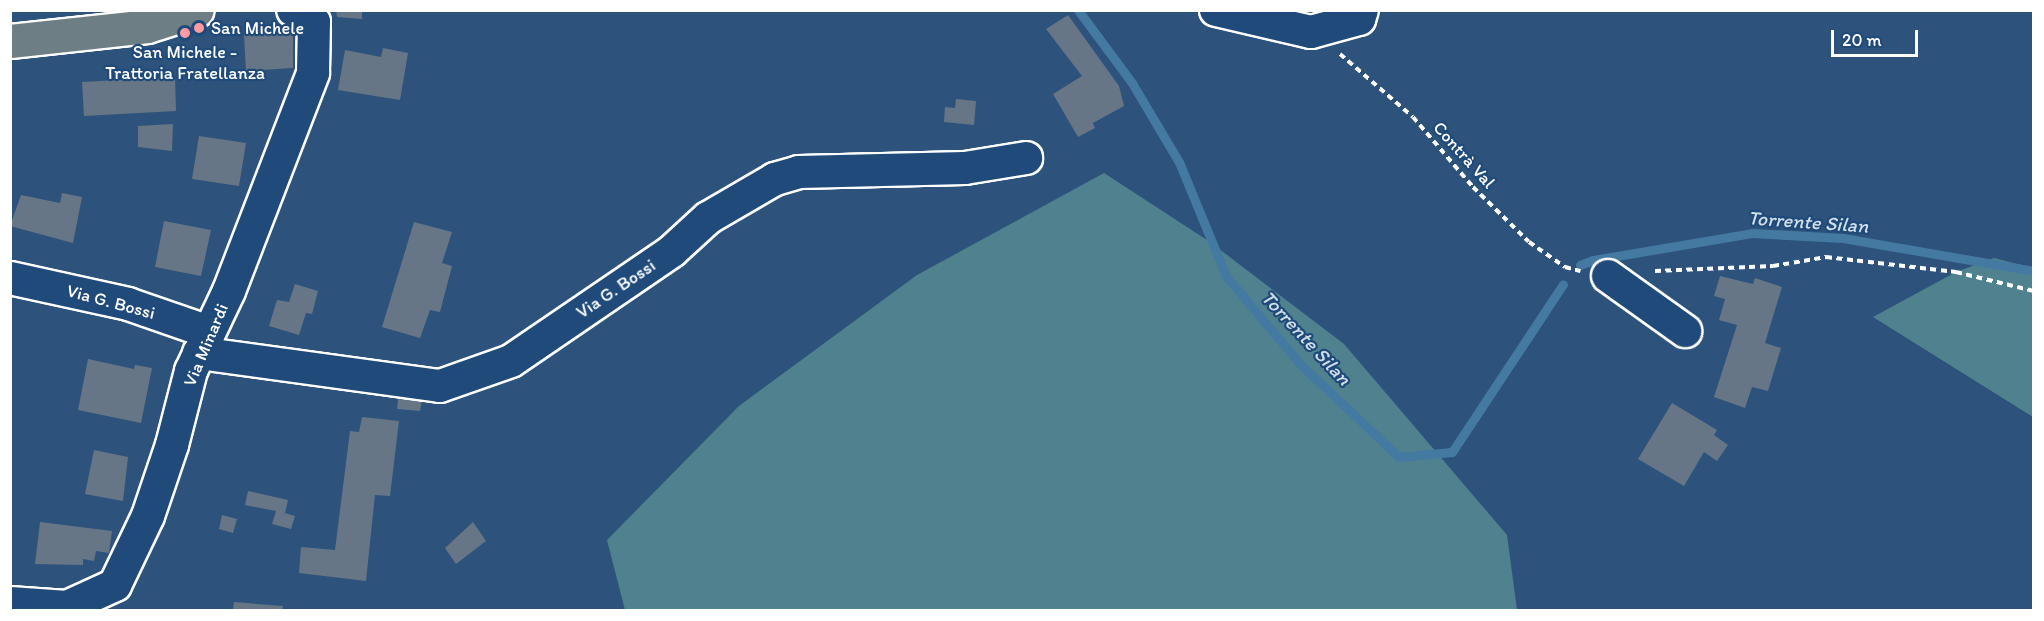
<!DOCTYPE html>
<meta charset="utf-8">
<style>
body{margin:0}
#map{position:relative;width:2044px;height:621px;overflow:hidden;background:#2d537c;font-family:Itim,sans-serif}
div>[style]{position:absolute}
.green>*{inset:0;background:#4f828e}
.stream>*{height:9px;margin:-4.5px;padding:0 4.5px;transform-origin:4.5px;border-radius:4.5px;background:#447aa2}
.building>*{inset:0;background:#667686}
.path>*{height:4px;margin-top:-2px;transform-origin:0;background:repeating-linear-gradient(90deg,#fff 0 6px,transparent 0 10.5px)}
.roads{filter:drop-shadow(2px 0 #fff) drop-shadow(-2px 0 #fff) drop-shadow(0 2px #fff) drop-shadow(0 -2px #fff)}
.minor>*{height:32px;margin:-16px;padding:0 16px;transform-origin:16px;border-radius:16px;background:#1f4a7a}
.major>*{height:33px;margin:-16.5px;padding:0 16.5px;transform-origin:16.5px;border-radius:16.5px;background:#6d7e84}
.dots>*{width:16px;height:16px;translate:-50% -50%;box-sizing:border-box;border:3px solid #1f4a7a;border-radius:50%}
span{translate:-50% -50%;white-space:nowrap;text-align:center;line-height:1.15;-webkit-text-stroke:4.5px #1f4a7a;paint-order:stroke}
.poi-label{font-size:18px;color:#fff}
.left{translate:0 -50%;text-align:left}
.street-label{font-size:18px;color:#fff}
.water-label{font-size:20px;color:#d0dee8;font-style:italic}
.frame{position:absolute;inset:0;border:12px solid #fff;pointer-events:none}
.scale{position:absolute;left:1831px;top:30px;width:87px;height:27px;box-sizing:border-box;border:3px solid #fff;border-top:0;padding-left:8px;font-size:18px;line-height:21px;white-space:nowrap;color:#fff;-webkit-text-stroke:4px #1f4a7a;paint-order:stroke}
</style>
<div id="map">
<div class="green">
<i style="clip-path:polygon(1104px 173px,1210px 242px,1344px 344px,1507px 535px,1517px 610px,625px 610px,607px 540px,739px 406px,917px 275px)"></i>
<i style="clip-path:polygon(1994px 258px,2033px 268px,2033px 417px,1873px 317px,1956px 272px)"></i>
</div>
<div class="stream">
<i style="left:1078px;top:10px;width:91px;rotate:53.5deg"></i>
<i style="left:1132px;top:83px;width:92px;rotate:59.3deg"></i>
<i style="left:1179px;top:162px;width:123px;rotate:67.6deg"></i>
<i style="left:1226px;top:276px;width:115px;rotate:49.9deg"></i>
<i style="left:1300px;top:364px;width:136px;rotate:43.2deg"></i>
<i style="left:1399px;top:457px;width:53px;rotate:-5.4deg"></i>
<i style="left:1452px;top:452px;width:201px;rotate:-56.5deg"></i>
<i style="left:1580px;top:265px;width:14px;rotate:-21deg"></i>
<i style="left:1593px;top:260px;width:161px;rotate:-9.6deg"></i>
<i style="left:1752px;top:233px;width:91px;rotate:3.1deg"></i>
<i style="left:1843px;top:238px;width:194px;rotate:9.8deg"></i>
</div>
<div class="building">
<i style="clip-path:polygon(336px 10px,362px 10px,362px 19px,337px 17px)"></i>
<i style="clip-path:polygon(1068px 15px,1119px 86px,1124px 106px,1093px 123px,1095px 128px,1078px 137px,1053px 94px,1082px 76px,1046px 29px)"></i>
<i style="clip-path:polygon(293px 32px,293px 68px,246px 71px,244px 35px)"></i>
<i style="clip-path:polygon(383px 48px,408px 53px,400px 100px,338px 90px,345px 50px,381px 57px)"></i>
<i style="clip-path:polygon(175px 77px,176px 111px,84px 116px,82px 82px)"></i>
<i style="clip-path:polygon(956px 99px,976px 101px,974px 125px,944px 122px,945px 107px,955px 108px)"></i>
<i style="clip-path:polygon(173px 124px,172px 151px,138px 147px,138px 126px)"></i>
<i style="clip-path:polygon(199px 136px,246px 143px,239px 186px,192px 179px)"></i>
<i style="clip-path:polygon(62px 193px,82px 197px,73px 243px,10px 226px,21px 195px,60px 203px)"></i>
<i style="clip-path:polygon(164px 221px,211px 230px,201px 276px,155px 267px)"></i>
<i style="clip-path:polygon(414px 222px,452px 232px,442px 263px,452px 266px,440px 312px,430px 310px,420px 338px,382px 327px)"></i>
<i style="clip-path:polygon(1720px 276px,1753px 284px,1755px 278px,1782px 287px,1765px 343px,1781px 348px,1768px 391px,1752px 387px,1745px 408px,1714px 397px,1737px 325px,1719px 320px,1725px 299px,1714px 296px)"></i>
<i style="clip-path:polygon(295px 284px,318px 291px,312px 314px,306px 313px,299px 335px,269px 326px,277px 300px,289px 302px)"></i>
<i style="clip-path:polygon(88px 359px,134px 369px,135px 365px,152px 368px,141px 423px,78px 410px)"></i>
<i style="clip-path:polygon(400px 385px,424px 388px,420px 411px,397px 409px)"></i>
<i style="clip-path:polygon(1672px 403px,1717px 430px,1714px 435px,1728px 445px,1717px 461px,1704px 452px,1684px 486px,1638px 459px)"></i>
<i style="clip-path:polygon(362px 417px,399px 421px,390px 496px,375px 495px,366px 581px,299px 573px,301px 547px,335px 550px,350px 431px,359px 432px)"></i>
<i style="clip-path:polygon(94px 450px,128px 457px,123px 501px,85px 494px)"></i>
<i style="clip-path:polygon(248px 491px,288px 500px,285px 513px,295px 516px,291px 529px,272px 524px,276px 511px,245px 505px)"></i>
<i style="clip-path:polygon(222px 515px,237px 519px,233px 533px,219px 529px)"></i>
<i style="clip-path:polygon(40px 522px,112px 531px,109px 553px,96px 551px,94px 561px,83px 559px,83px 565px,35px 564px)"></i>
<i style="clip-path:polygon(473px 522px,486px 541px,456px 564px,445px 548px)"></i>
<i style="clip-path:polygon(234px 602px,283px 606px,282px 610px,233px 610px)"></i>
</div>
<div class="path">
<i style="left:1340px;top:54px;width:96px;rotate:40.8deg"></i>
<i style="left:1413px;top:117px;width:92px;rotate:49.4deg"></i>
<i style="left:1473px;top:187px;width:78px;rotate:44.5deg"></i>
<i style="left:1529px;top:242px;width:44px;rotate:34.8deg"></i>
<i style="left:1565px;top:267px;width:16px;rotate:15deg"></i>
<i style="left:1655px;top:271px;width:118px;rotate:-2.4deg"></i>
<i style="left:1773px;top:266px;width:54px;rotate:-9.6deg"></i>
<i style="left:1826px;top:257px;width:131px;rotate:6.6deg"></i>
<i style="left:1956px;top:272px;width:80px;rotate:13.7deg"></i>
</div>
<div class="roads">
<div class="minor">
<i style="left:1216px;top:10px;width:98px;rotate:13deg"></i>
<i style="left:1311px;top:32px;width:50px;rotate:-15.2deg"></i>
<i style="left:1359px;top:19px;width:9px;rotate:-72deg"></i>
<i style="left:1608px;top:276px;width:95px;rotate:35.5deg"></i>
<i style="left:10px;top:278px;width:121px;rotate:12.4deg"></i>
<i style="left:128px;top:304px;width:86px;rotate:19.1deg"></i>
<i style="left:199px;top:353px;width:243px;rotate:7.8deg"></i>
<i style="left:440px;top:386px;width:75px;rotate:-19.4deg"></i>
<i style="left:511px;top:361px;width:195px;rotate:-34.3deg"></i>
<i style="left:672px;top:251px;width:49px;rotate:-42.5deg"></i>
<i style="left:708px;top:218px;width:78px;rotate:-30.2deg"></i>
<i style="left:775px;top:179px;width:25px;rotate:-16deg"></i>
<i style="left:799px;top:172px;width:166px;rotate:-1.4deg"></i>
<i style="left:965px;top:168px;width:62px;rotate:-9.3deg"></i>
<i style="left:10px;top:603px;width:57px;rotate:4deg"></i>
<i style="left:67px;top:607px;width:53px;rotate:-24.6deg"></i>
<i style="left:115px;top:585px;width:76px;rotate:-64.4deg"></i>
<i style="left:148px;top:516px;width:75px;rotate:-71.3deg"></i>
<i style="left:172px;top:445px;width:76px;rotate:-75.6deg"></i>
<i style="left:191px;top:371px;width:89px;rotate:-64.6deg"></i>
<i style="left:229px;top:291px;width:234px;rotate:-68.9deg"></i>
<i style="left:313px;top:73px;width:51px;rotate:-88.9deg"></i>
<i style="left:314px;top:22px;width:24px;rotate:-150deg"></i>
</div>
<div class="major">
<i style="left:10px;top:41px;width:138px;rotate:-6.2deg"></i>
<i style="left:147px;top:26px;width:52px;rotate:-17.7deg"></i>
</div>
</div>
<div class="dots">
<i style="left:199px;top:28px;background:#ff9aa2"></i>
<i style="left:185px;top:33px;background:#ff9aa2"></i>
</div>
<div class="poi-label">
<span class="left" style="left:211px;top:28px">San Michele</span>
<span style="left:185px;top:63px">San Michele -<br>Trattoria Fratellanza</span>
</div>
<div class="street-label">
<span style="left:1464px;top:155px;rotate:48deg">Contrà Val</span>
<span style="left:616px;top:289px;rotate:-34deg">Via G. Bossi</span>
<span style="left:111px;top:302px;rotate:15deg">Via G. Bossi</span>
<span style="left:206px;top:345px;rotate:-67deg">Via Minardi</span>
</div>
<div class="water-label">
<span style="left:1808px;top:222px;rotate:4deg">Torrente Silan</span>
<span style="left:1306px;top:338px;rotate:47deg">Torrente Silan</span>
</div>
<div class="frame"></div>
<div class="scale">20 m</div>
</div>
